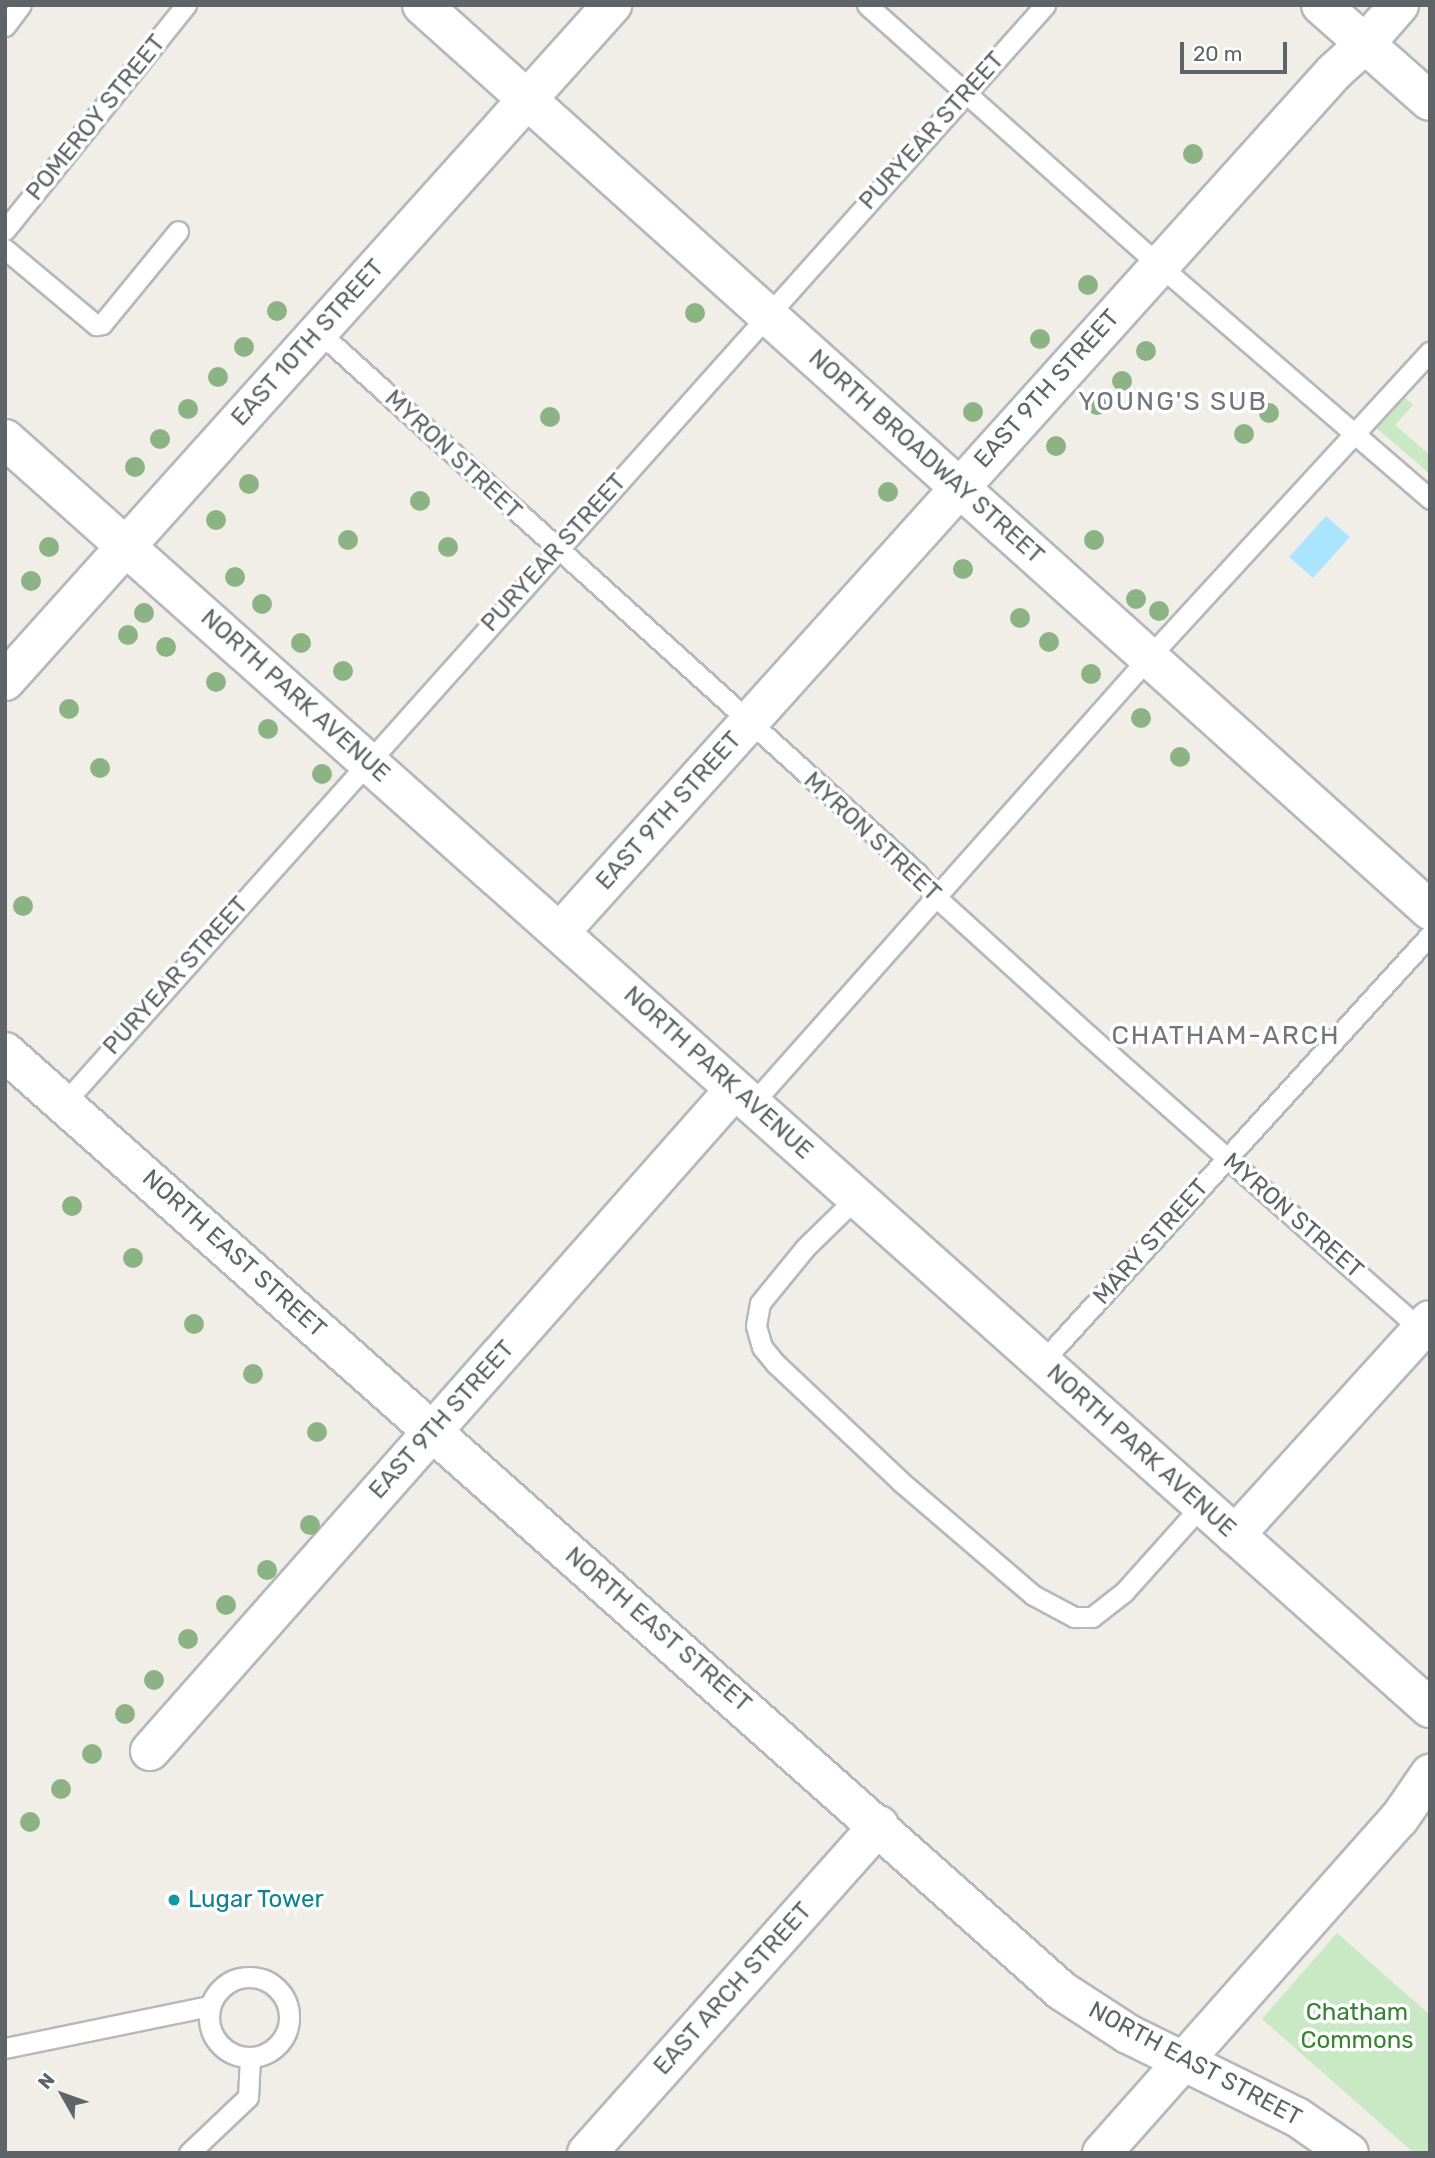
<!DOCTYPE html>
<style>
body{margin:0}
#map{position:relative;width:1435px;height:2158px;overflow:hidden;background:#f1eee8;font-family:Rubik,sans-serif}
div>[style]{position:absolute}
.green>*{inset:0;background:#c8e9c4}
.water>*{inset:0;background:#aae4ff}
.roads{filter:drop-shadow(2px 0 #b5b8bc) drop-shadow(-2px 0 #b5b8bc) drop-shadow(0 2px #b5b8bc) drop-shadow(0 -2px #b5b8bc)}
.lane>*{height:19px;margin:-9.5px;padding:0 9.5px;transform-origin:9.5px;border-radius:9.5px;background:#fff}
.lane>.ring{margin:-9.5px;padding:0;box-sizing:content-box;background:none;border:19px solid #fff;border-radius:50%}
.street>*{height:38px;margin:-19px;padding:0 19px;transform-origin:19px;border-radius:19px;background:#fff}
.secondary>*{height:38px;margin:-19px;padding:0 19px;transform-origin:19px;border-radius:19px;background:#fff}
.trees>*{width:20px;height:20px;margin:-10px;border-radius:50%;background:#8bb384}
.dots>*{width:19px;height:19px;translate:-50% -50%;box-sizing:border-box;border:4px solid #fff;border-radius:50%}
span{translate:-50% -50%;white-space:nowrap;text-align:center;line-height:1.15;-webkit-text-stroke:7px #fff;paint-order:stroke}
.street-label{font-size:24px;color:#5f6468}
.culture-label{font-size:24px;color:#0d838f}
.left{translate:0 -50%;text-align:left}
.park-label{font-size:24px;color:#388332}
.neighbourhood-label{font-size:26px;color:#70767a;letter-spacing:2px}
.frame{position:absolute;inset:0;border:7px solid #5f6468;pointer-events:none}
.north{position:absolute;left:28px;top:2060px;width:70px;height:70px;-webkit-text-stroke:5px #fff;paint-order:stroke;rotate:310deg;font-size:19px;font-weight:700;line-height:28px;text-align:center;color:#5f6468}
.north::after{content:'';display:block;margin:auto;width:24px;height:32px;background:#5f6468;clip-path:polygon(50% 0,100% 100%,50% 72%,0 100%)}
.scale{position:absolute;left:1180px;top:42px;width:107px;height:32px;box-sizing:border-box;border:4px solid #5f6468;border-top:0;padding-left:9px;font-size:21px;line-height:24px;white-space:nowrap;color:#5f6468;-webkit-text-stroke:5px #fff;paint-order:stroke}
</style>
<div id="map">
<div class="green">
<i style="clip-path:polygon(1402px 395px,1413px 405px,1395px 425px,1430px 455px,1430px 474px,1374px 426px)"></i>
<i style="clip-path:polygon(1337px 1933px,1430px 2015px,1430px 2153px,1414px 2153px,1262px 2019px)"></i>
</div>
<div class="water">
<i style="clip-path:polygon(1326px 516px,1350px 537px,1313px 578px,1289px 557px)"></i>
</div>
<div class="roads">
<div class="lane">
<i style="left:867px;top:5px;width:391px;rotate:41.7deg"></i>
<i style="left:1159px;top:265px;width:358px;rotate:40.8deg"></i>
<i style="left:5px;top:26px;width:26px;rotate:-53deg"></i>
<i style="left:5px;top:230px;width:289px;rotate:-51.2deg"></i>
<i style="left:5px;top:249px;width:119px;rotate:39.9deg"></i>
<i style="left:96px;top:325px;width:6px;rotate:-9deg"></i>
<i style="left:102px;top:324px;width:120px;rotate:-50.7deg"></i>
<i style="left:319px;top:332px;width:806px;rotate:42.14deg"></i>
<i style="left:917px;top:873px;width:32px;rotate:51deg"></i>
<i style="left:937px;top:898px;width:205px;rotate:42.2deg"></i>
<i style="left:1089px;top:1036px;width:450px;rotate:41.5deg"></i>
<i style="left:65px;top:1102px;width:1471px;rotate:-48.22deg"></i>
<i style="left:752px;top:1104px;width:598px;rotate:-48.39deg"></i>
<i style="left:1149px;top:657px;width:415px;rotate:-47.4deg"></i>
<i style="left:857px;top:1197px;width:73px;rotate:135.6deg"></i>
<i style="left:805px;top:1248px;width:71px;rotate:129.3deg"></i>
<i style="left:760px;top:1303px;width:23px;rotate:100deg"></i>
<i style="left:756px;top:1326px;width:22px;rotate:74deg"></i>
<i style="left:762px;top:1347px;width:21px;rotate:51deg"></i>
<i style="left:775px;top:1363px;width:172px;rotate:43.3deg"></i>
<i style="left:900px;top:1481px;width:175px;rotate:40.6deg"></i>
<i style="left:1033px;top:1595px;width:47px;rotate:28.2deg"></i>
<i style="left:1074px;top:1617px;width:18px"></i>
<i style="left:1092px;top:1617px;width:41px;rotate:-38deg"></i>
<i style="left:1124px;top:1592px;width:117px;rotate:-48.1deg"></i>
<i style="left:1042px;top:1362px;width:577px;rotate:-47.74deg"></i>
<i class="ring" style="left:209px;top:1977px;width:61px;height:61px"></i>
<i style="left:5px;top:2048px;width:208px;rotate:-11.6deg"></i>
<i style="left:189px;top:2153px;width:81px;rotate:-43.5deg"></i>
<i style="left:248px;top:2097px;width:40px;rotate:-87.1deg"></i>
</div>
<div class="street">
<i style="left:422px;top:5px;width:1355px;rotate:41.92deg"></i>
<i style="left:5px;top:439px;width:1908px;rotate:41.69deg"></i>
<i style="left:560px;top:932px;width:1157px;rotate:-48.01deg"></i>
<i style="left:1334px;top:72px;width:42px;rotate:-42.1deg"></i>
<i style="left:1365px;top:44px;width:52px;rotate:-48.9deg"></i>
<i style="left:1235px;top:1535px;width:290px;rotate:-47.8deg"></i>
<i style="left:150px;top:1751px;width:883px;rotate:-48.53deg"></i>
<i style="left:587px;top:2153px;width:439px;rotate:-48.3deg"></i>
</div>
<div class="secondary">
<i style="left:1321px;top:5px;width:145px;rotate:41.4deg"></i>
<i style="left:5px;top:681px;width:909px;rotate:-48.08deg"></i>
<i style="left:5px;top:1052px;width:1414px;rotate:41.62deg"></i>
<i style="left:1062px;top:1991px;width:79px;rotate:33.1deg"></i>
<i style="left:1128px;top:2034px;width:188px;rotate:26.2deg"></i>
<i style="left:1297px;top:2117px;width:63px;rotate:34.7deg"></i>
<i style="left:1102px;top:2153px;width:447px;rotate:-48.4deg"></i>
<i style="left:1399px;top:1819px;width:55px;rotate:-55.4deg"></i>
</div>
</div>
<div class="trees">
<i style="left:1193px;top:154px"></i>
<i style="left:1088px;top:285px"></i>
<i style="left:277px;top:311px"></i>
<i style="left:695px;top:313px"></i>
<i style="left:1040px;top:339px"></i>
<i style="left:244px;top:347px"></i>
<i style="left:1146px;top:351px"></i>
<i style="left:218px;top:377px"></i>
<i style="left:1122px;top:381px"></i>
<i style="left:1097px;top:405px"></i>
<i style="left:188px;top:409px"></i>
<i style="left:973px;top:412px"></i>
<i style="left:1269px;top:413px"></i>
<i style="left:550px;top:417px"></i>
<i style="left:1244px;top:434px"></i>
<i style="left:160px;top:439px"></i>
<i style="left:1056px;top:446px"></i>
<i style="left:135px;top:467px"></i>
<i style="left:249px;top:484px"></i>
<i style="left:888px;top:492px"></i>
<i style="left:420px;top:501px"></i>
<i style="left:216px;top:520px"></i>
<i style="left:348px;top:540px"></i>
<i style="left:1094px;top:540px"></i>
<i style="left:49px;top:547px"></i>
<i style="left:448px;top:547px"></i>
<i style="left:963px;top:569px"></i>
<i style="left:235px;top:577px"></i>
<i style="left:31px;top:581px"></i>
<i style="left:1136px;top:599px"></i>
<i style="left:262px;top:604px"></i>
<i style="left:1159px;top:611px"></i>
<i style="left:144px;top:613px"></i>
<i style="left:1020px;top:618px"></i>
<i style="left:128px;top:635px"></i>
<i style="left:1049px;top:642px"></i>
<i style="left:301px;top:643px"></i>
<i style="left:166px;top:647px"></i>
<i style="left:343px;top:671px"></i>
<i style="left:1091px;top:674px"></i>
<i style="left:216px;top:682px"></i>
<i style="left:69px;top:709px"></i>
<i style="left:1141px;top:718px"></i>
<i style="left:268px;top:729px"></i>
<i style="left:1180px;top:757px"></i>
<i style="left:100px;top:768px"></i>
<i style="left:322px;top:774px"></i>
<i style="left:23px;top:906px"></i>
<i style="left:72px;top:1206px"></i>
<i style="left:133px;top:1258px"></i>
<i style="left:194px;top:1324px"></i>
<i style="left:253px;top:1374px"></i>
<i style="left:317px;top:1432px"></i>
<i style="left:310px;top:1525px"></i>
<i style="left:267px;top:1570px"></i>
<i style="left:226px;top:1605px"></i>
<i style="left:188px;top:1639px"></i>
<i style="left:154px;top:1680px"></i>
<i style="left:125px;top:1714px"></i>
<i style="left:92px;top:1754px"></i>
<i style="left:61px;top:1789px"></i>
<i style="left:30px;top:1822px"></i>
</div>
<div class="dots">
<i style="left:174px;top:1900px;background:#0f9aa8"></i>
</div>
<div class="street-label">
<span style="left:96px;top:118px;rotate:-51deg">POMEROY STREET</span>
<span style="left:932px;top:131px;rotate:-48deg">PURYEAR STREET</span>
<span style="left:308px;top:343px;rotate:-48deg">EAST 10TH STREET</span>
<span style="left:1047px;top:389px;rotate:-48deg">EAST 9TH STREET</span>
<span style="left:453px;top:455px;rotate:43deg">MYRON STREET</span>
<span style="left:926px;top:457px;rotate:42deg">NORTH BROADWAY STREET</span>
<span style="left:554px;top:553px;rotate:-48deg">PURYEAR STREET</span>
<span style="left:295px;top:696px;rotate:42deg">NORTH PARK AVENUE</span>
<span style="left:669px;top:811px;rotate:-48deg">EAST 9TH STREET</span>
<span style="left:872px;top:837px;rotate:43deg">MYRON STREET</span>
<span style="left:176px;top:976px;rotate:-48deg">PURYEAR STREET</span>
<span style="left:718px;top:1073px;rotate:42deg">NORTH PARK AVENUE</span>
<span style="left:1293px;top:1216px;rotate:41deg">MYRON STREET</span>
<span style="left:1151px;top:1242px;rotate:-48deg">MARY STREET</span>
<span style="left:234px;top:1254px;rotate:42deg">NORTH EAST STREET</span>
<span style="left:442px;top:1420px;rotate:-48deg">EAST 9TH STREET</span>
<span style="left:1141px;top:1451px;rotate:42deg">NORTH PARK AVENUE</span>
<span style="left:658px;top:1630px;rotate:41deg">NORTH EAST STREET</span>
<span style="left:733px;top:1989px;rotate:-48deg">EAST ARCH STREET</span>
<span style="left:1195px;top:2064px;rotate:28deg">NORTH EAST STREET</span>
</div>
<div class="culture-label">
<span class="left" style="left:188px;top:1900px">Lugar Tower</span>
</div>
<div class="park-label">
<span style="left:1357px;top:2027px">Chatham<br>Commons</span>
</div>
<div class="neighbourhood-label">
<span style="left:1173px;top:402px">YOUNG'S SUB</span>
<span style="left:1226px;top:1036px">CHATHAM-ARCH</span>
</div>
<div class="frame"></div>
<div class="north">N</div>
<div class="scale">20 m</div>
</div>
